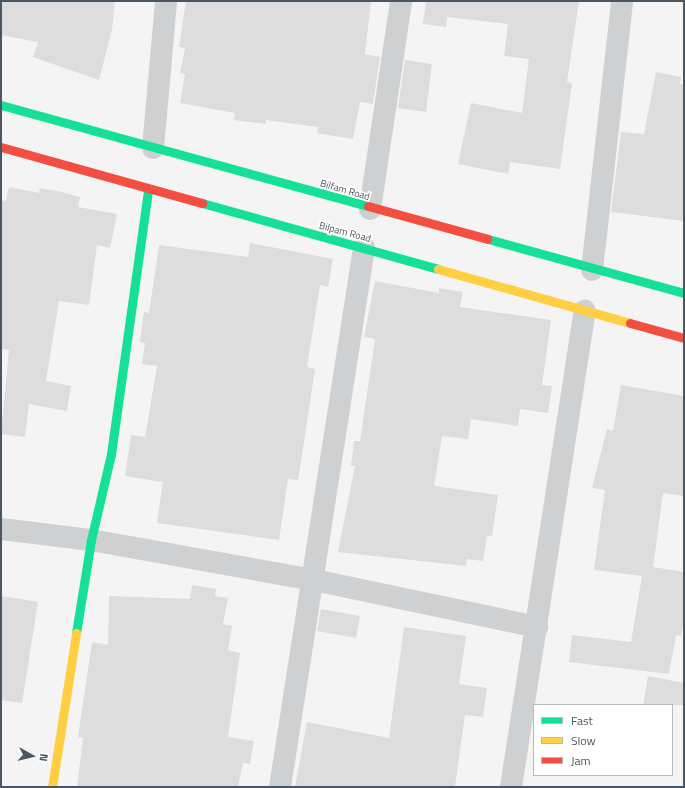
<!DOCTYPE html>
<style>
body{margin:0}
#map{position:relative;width:685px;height:788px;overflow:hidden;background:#f4f4f4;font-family:"Titillium Web",sans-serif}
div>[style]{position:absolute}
.building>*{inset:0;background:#ddddde}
.street>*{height:22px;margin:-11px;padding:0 11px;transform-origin:11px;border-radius:11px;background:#ced0d2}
.fast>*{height:9px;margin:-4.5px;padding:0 4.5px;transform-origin:4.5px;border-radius:4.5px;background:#16e098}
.slow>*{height:9px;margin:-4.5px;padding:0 4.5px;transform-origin:4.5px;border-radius:4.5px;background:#ffcf43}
.jam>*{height:9px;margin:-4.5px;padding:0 4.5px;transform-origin:4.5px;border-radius:4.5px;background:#f24e42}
span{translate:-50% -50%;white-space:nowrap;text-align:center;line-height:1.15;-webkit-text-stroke:3.5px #fff;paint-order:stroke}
.street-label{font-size:10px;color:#4a5661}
.frame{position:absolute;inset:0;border:2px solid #4a5661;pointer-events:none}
.legend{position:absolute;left:533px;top:704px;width:140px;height:72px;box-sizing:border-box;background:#fff;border:1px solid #b7bbc0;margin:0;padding:5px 7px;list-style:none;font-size:12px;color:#4a5661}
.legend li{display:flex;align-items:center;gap:8px;height:20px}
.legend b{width:20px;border:1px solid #b7bbc0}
.north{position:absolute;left:12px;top:736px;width:40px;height:40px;-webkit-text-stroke:3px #fff;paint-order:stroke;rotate:98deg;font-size:11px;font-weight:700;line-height:16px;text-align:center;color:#4a5661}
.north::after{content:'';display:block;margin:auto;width:14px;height:18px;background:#4a5661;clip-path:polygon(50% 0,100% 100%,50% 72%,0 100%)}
</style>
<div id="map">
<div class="building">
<i style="clip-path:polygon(1px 1px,115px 1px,112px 30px,99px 80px,33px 57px,38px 42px,1px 35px)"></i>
<i style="clip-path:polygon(186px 1px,371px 1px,365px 54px,380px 57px,373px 104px,360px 102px,353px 139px,317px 133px,318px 127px,266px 120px,266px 124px,234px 120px,235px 113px,180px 103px,185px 74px,180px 73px,185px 48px,179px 47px)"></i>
<i style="clip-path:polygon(426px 1px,579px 1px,567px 82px,572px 83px,560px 169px,510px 162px,508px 174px,458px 164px,471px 103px,522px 113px,529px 59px,504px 56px,508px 24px,447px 17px,446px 27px,423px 24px)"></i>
<i style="clip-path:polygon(405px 60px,432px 64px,426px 112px,398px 108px)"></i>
<i style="clip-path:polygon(656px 72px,681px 77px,680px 84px,684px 85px,684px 221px,611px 212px,621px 132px,644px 134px)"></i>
<i style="clip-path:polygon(9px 187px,39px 193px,40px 188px,62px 192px,80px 197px,78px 207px,117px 214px,110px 248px,97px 245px,89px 305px,59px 301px,46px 381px,71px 386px,67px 411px,29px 404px,25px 437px,1px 434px,9px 350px,1px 349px,1px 200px,6px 201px)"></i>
<i style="clip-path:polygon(250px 243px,333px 259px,328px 287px,320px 285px,307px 367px,315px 369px,301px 461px,298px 480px,288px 479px,279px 540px,157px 523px,163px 482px,125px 476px,131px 435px,145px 437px,157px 366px,142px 364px,145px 343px,140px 342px,144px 312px,149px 313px,159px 245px,248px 257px)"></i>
<i style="clip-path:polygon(375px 281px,439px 293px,439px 288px,463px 292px,460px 307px,551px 320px,542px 385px,552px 386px,548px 413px,520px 409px,518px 426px,471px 419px,468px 439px,442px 436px,434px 486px,498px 495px,492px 536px,487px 536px,483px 561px,467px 559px,466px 566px,338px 552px,355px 466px,351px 466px,354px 441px,360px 441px,375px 339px,364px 337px)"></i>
<i style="clip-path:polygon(621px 385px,684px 396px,684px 496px,663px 493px,653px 567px,684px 572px,684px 621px,681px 636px,676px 635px,669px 674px,569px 662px,572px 635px,631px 642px,642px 576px,594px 570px,605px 490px,592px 488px,607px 429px,613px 431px)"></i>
<i style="clip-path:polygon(192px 585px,216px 589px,215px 596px,228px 598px,223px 624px,232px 626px,228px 650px,240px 653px,228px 737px,254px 741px,250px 764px,243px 763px,238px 787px,77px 787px,83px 738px,78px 737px,92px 642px,108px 645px,109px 596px,190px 599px)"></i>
<i style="clip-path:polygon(1px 596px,38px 602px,22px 703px,1px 700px)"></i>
<i style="clip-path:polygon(321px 609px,360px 616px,356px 638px,317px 631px)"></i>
<i style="clip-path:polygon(404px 627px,466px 636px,459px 684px,487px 688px,483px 717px,465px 715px,455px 787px,295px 787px,307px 722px,389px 738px)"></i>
<i style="clip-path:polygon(648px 676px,684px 683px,684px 705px,643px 705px)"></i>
</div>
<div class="street">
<i style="left:153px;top:148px;width:148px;rotate:-84.9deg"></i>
<i style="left:370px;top:209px;width:210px;rotate:-81.5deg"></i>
<i style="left:592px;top:270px;width:271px;rotate:-83.6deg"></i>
<i style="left:1px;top:529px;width:91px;rotate:7deg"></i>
<i style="left:91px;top:540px;width:227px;rotate:10.2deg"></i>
<i style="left:314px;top:580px;width:228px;rotate:11.9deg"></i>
<i style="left:280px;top:787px;width:546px;rotate:-81.14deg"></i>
<i style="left:511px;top:787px;width:482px;rotate:-81.2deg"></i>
</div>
<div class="fast">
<i style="left:1px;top:105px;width:381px;rotate:15.4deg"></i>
<i style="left:202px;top:203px;width:245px;rotate:15.6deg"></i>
<i style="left:488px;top:239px;width:203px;rotate:15.4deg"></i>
<i style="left:76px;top:633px;width:94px;rotate:-80.8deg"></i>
<i style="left:91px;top:540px;width:88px;rotate:-76.9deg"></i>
<i style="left:111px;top:454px;width:267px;rotate:-82deg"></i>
</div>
<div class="slow">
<i style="left:438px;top:269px;width:199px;rotate:15.7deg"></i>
<i style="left:52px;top:787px;width:156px;rotate:-81.1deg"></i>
</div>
<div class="jam">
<i style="left:1px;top:147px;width:209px;rotate:15.6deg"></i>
<i style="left:368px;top:206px;width:124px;rotate:15.4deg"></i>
<i style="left:630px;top:323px;width:56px;rotate:15.5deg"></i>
</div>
<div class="street-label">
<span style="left:345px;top:190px;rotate:16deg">Bilfam Road</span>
<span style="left:345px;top:232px;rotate:15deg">Bilpam Road</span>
</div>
<div class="frame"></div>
<ul class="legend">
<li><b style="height:5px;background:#16e098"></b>Fast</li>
<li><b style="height:5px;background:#ffcf43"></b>Slow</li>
<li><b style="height:5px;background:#f24e42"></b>Jam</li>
</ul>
<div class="north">N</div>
</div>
